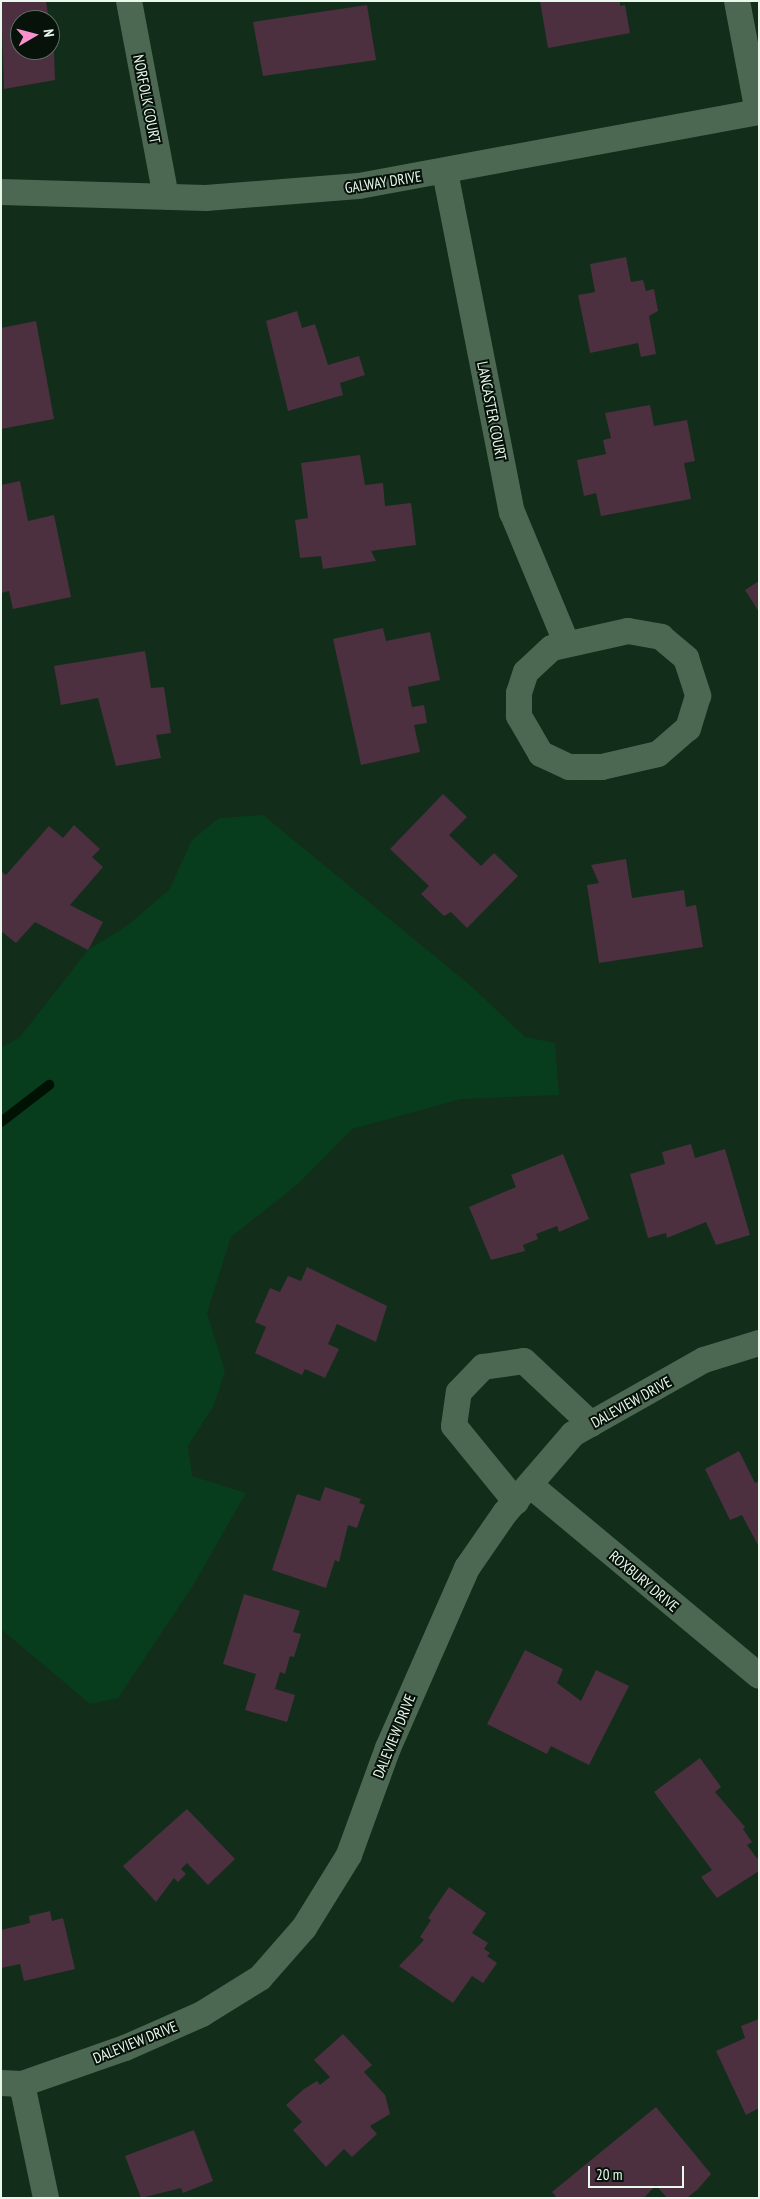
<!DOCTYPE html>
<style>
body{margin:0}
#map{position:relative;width:760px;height:2199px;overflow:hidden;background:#122d1a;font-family:"PT Sans Narrow",sans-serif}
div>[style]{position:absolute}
.green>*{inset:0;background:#073d1d}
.stream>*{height:10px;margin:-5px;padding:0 5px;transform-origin:5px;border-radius:5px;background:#001204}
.building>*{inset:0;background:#4c303f}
.minor>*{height:26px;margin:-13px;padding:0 13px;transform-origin:13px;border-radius:13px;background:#4c6853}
span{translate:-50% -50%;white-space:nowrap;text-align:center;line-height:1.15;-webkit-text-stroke:4px #07120a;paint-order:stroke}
.street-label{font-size:15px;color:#e8f9ec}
.frame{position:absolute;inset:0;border:2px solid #e8f9ec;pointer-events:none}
.north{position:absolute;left:10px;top:10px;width:50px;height:50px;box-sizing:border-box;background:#07120a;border:1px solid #616e64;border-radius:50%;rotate:82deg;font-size:14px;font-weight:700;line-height:20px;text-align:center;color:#e8f9ec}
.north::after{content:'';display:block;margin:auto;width:18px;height:22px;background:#f890cb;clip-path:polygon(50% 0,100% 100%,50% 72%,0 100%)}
.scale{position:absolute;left:588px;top:2166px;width:96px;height:22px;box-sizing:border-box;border:2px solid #e8f9ec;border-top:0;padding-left:6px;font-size:15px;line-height:18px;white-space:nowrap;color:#e8f9ec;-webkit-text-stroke:4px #07120a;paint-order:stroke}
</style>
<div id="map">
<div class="green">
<i style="clip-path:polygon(263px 815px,471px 986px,525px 1037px,555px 1043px,559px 1095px,461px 1099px,352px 1129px,298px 1184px,231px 1237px,207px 1313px,225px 1371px,214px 1405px,188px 1446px,192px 1476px,246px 1493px,192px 1587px,118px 1698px,90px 1704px,1px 1629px,1px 1048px,20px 1037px,88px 950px,128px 925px,169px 890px,192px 840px,219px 818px)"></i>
</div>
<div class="stream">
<i style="left:1px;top:1122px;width:61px;rotate:-37.6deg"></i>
</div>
<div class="building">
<i style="clip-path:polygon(1px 1px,46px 1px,49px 20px,20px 20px,20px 50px,50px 50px,53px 21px,55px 80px,4px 89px)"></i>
<i style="clip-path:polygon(540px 1px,620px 1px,620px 6px,625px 5px,630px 33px,548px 48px)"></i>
<i style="clip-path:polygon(367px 5px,376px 60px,263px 76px,253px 22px)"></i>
<i style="clip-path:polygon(626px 257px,631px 282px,643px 280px,646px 291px,654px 289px,658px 311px,649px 316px,656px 354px,641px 357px,638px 343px,590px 353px,578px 295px,595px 292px,590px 264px)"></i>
<i style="clip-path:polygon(297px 311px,302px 328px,315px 324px,328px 365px,359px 356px,365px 375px,340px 383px,343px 395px,288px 411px,266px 321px)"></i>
<i style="clip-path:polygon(36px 321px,54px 419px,1px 429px,1px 328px)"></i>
<i style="clip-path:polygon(650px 405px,654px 426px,687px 420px,695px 461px,684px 463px,691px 499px,601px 516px,596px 493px,584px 496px,577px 460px,606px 454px,603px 440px,611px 438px,605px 413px)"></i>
<i style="clip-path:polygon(360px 455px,365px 485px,383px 483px,385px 506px,411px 503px,416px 545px,371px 551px,376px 561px,323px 569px,321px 556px,300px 558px,295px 520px,308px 518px,301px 463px)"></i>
<i style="clip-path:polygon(20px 481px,28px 521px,54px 515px,71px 597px,13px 609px,9px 591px,1px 593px,1px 485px)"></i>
<i style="clip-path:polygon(759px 581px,759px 612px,745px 590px)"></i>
<i style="clip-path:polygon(383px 628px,386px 641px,430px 632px,440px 680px,408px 687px,412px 707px,424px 705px,427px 723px,414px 725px,420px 752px,361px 765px,333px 639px)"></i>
<i style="clip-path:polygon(145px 651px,151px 688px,164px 687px,171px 733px,156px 735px,161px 758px,116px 766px,98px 698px,61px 705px,54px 666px)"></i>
<i style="clip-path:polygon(443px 794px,467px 817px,449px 835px,481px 866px,494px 853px,518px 876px,467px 928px,451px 912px,444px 916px,421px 894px,429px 886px,390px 849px)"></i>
<i style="clip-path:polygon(74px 825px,100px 849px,92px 857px,103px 867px,70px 905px,103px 922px,88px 950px,35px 922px,16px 943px,1px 931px,1px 871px,6px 875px,49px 826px,63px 838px)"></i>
<i style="clip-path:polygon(626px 859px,632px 898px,684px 890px,686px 907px,696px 905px,703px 947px,599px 963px,587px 885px,599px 883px,591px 865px)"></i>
<i style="clip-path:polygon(691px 1144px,695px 1158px,725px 1149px,750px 1235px,716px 1245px,706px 1222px,667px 1238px,666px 1233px,648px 1238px,630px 1174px,665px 1164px,662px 1152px)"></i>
<i style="clip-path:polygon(563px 1154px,589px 1219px,559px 1232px,557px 1226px,536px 1234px,538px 1239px,523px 1245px,525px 1251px,491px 1260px,469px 1207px,516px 1187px,511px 1175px)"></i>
<i style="clip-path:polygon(307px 1267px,387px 1306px,376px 1342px,337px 1324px,328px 1344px,339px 1349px,325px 1378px,305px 1369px,302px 1375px,255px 1353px,266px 1327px,255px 1322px,270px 1288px,280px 1292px,288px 1276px,301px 1281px)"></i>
<i style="clip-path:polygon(739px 1451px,755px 1483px,759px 1481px,759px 1547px,742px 1515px,730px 1520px,705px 1469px)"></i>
<i style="clip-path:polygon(325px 1487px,361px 1499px,359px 1503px,365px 1505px,357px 1528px,348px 1525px,339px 1562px,335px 1560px,326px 1588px,272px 1570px,297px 1494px,320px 1501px)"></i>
<i style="clip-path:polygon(244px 1594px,300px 1611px,293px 1632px,301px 1634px,294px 1657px,290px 1656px,285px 1674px,280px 1672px,275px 1689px,295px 1695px,287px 1722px,245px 1710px,256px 1674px,223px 1664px)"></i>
<i style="clip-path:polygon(525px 1650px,563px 1669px,557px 1683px,581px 1701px,596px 1670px,629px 1686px,589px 1765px,551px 1746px,547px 1754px,487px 1724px)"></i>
<i style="clip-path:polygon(700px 1758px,721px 1787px,715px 1792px,745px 1827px,743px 1829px,752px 1842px,747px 1845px,759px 1861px,759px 1871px,717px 1898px,701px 1877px,712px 1870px,654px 1792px)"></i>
<i style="clip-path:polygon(187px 1809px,235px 1859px,208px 1885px,187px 1863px,181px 1869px,186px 1874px,178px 1882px,174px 1878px,156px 1902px,123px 1866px)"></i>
<i style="clip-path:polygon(449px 1887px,486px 1913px,472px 1933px,488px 1943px,484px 1949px,490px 1953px,487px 1956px,497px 1963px,483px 1983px,472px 1976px,453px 2003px,399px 1966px,424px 1940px,420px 1937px,431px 1920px,428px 1918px)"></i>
<i style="clip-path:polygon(50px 1911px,52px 1921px,63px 1918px,75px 1969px,24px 1981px,20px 1964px,1px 1968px,1px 1930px,30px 1923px,29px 1916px)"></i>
<i style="clip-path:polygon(759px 2019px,759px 2108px,746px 2115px,716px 2051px,745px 2038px,741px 2026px)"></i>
<i style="clip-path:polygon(343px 2034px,372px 2065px,364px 2072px,385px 2095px,390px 2114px,370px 2126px,377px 2134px,352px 2157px,344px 2149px,326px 2167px,293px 2130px,302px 2122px,286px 2105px,304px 2089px,317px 2081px,320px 2085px,330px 2077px,314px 2060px)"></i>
<i style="clip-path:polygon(656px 2107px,711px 2174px,698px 2189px,687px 2198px,667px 2198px,656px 2185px,644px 2198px,557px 2198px,552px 2192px)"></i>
<i style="clip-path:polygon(194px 2130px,213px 2181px,183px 2193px,181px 2188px,141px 2198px,125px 2156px)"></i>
</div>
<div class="minor">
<i style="left:129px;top:1px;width:199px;rotate:79.3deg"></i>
<i style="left:737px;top:1px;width:113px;rotate:79.3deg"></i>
<i style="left:445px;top:172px;width:347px;rotate:78.9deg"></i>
<i style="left:512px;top:512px;width:141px;rotate:67.4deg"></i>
<i style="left:1px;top:192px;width:205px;rotate:1.7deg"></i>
<i style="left:206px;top:198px;width:153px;rotate:-4.5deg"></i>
<i style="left:359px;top:186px;width:407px;rotate:-10.5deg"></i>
<i style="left:628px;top:631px;width:34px;rotate:10deg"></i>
<i style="left:661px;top:637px;width:33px;rotate:40deg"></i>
<i style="left:686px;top:658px;width:40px;rotate:72deg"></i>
<i style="left:698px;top:696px;width:34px;rotate:107deg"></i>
<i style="left:688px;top:728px;width:40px;rotate:139deg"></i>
<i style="left:658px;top:754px;width:57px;rotate:166.9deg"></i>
<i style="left:602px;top:767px;width:33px;rotate:180deg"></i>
<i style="left:569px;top:767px;width:31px;rotate:-155deg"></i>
<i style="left:541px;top:754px;width:44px;rotate:-120.1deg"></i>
<i style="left:519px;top:716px;width:23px;rotate:-90deg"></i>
<i style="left:519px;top:693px;width:22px;rotate:-72deg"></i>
<i style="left:526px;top:672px;width:35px;rotate:-43deg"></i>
<i style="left:552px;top:648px;width:78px;rotate:-12.6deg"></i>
<i style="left:530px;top:1485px;width:298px;rotate:39.8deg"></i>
<i style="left:516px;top:1502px;width:98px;rotate:-129.2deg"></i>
<i style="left:454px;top:1426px;width:34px;rotate:-82deg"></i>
<i style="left:459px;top:1392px;width:35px;rotate:-46deg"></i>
<i style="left:483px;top:1367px;width:41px;rotate:-8.3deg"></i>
<i style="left:524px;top:1361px;width:92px;rotate:43.2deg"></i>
<i style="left:1px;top:2083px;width:21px;rotate:3deg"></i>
<i style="left:22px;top:2084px;width:109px;rotate:-19.3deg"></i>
<i style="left:125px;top:2048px;width:84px;rotate:-23.8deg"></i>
<i style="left:202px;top:2014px;width:68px;rotate:-31.8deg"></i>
<i style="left:260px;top:1978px;width:67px;rotate:-48.7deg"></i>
<i style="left:304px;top:1928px;width:86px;rotate:-58.3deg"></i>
<i style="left:349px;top:1855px;width:114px;rotate:-70deg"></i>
<i style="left:388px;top:1748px;width:197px;rotate:-66.3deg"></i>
<i style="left:467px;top:1568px;width:67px;rotate:-55.4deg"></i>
<i style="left:505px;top:1513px;width:104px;rotate:-49.3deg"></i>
<i style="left:573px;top:1434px;width:150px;rotate:-29.5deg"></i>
<i style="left:704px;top:1360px;width:58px;rotate:-17.2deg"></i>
<i style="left:22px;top:2084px;width:116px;rotate:78.1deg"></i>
</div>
<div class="street-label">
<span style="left:147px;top:99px;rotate:79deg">NORFOLK COURT</span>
<span style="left:383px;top:182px;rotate:-9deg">GALWAY DRIVE</span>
<span style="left:492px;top:411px;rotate:79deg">LANCASTER COURT</span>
<span style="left:631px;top:1402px;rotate:-29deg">DALEVIEW DRIVE</span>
<span style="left:644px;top:1581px;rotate:40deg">ROXBURY DRIVE</span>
<span style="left:394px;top:1736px;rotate:-68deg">DALEVIEW DRIVE</span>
<span style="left:135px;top:2042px;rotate:-22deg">DALEVIEW DRIVE</span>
</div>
<div class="frame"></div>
<div class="north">N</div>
<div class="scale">20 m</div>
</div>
